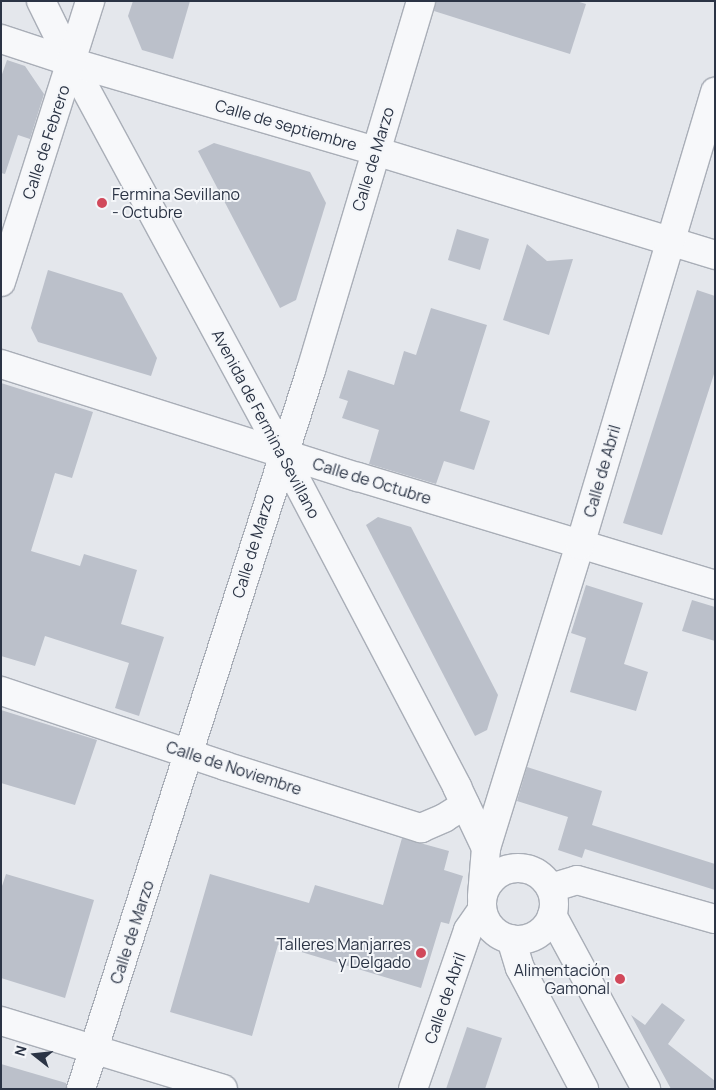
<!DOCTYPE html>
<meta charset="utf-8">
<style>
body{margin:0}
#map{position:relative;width:716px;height:1090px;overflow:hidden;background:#e4e7ec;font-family:Manrope,sans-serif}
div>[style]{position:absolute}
.building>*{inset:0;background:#bbc0ca}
.roads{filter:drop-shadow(1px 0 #a9aeb7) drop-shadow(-1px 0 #a9aeb7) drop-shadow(0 1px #a9aeb7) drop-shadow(0 -1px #a9aeb7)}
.street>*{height:28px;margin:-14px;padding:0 14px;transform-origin:14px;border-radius:14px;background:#f7f8fa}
.street>.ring{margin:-14px;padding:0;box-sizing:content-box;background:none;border:28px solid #f7f8fa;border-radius:50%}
.dots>*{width:14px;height:14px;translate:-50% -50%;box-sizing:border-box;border:2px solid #f4f6f9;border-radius:50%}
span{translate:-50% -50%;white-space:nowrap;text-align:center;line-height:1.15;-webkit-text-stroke:4px #f4f6f9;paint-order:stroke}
.street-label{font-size:16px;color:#2b3445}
.poi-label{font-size:16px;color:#2b3445}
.left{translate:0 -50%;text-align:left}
.right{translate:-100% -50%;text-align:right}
.frame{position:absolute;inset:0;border:2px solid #2b3445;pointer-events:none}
.north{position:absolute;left:10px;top:1030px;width:50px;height:50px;-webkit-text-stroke:4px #f4f6f9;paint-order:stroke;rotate:286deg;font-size:14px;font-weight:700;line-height:20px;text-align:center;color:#2b3445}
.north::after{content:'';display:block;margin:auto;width:18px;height:22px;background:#2b3445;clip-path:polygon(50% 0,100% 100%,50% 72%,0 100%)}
</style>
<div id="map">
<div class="building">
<i style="clip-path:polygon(133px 1px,190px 1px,173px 59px,142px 50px,128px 16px)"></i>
<i style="clip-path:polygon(436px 1px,576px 1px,586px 4px,570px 54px,434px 11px)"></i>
<i style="clip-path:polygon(7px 60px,25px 66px,44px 94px,30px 139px,18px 135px,5px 174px,1px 173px,1px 77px)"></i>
<i style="clip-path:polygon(214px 143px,310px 172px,326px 203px,296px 300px,280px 308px,198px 151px)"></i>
<i style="clip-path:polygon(457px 229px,489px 239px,480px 270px,448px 260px)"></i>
<i style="clip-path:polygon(527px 244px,547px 261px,573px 259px,549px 335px,503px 320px)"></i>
<i style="clip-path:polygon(48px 270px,122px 293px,157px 358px,151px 376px,38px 342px,31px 328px)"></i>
<i style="clip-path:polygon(697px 290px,715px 296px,715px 371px,662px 535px,623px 523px)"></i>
<i style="clip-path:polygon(431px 308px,487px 325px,460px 411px,490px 421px,474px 470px,444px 461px,436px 484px,369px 464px,379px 430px,342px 418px,348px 401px,339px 398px,348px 370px,394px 385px,404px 351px,416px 355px)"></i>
<i style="clip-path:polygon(1px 383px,93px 412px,72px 478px,55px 473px,31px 551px,80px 566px,84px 554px,137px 570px,121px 624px,164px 637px,139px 716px,115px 708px,129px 663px,45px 636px,35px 666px,1px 656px)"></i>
<i style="clip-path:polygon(378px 517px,411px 527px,498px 695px,487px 730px,475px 736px,366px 525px)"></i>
<i style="clip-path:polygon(586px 585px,643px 603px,624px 664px,648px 672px,636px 711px,570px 692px,586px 638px,571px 633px)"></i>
<i style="clip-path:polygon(692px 600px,715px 607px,715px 641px,682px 631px)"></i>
<i style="clip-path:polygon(1px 710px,97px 740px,75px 805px,1px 783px)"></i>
<i style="clip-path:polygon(527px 767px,602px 791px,592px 825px,715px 864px,715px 890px,585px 849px,582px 858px,558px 850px,568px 817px,517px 801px)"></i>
<i style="clip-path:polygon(402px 838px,449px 851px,444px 870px,463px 876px,449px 924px,441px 922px,421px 988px,278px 945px,252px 1036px,170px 1012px,210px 874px,309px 903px,315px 885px,383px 905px)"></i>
<i style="clip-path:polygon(6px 874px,94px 900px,65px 998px,1px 978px,1px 889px)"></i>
<i style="clip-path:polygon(662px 1003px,685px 1020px,668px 1044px,715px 1081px,715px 1089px,671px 1089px,631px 1015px,645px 1025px)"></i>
<i style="clip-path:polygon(467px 1027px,502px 1038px,485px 1089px,446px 1089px)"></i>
<i style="clip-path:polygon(1px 1064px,66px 1083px,66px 1089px,1px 1089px)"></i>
</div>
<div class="roads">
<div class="street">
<i style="left:41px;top:1px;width:68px;rotate:63.8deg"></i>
<i style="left:71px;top:62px;width:444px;rotate:61.6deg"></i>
<i style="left:282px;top:453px;width:377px;rotate:62.3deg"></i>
<i style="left:457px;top:787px;width:68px;rotate:64.6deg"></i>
<i style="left:486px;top:848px;width:48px;rotate:94.8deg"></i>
<i style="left:1px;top:39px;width:74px;rotate:18.2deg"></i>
<i style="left:71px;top:62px;width:317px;rotate:16.3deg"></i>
<i style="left:375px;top:151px;width:356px;rotate:17deg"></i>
<i style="left:1px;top:282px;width:295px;rotate:-72.4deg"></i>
<i style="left:1px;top:364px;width:374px;rotate:17.6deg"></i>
<i style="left:358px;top:477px;width:373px;rotate:16.8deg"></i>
<i style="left:1px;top:691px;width:236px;rotate:18.5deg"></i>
<i style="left:225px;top:766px;width:206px;rotate:17.6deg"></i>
<i style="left:421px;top:828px;width:25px;rotate:-23deg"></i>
<i style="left:444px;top:818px;width:25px;rotate:-32deg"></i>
<i style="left:486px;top:848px;width:317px;rotate:-72.8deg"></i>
<i style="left:580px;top:545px;width:473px;rotate:-73.4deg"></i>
<i class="ring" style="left:482px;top:868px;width:44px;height:44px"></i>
<i style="left:551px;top:888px;width:27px;rotate:-17deg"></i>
<i style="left:577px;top:880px;width:143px;rotate:15.8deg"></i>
<i style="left:552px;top:915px;width:198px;rotate:61.6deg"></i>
<i style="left:511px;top:939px;width:30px;rotate:73deg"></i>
<i style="left:520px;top:968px;width:137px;rotate:62.1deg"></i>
<i style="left:1px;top:1021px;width:232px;rotate:17deg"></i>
<i style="left:81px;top:1089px;width:755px;rotate:-72.26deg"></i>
<i style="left:311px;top:370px;width:385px;rotate:-73.4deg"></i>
<i style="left:413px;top:1089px;width:168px;rotate:-70.9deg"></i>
<i style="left:468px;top:930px;width:24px;rotate:-55deg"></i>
</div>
</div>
<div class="dots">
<i style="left:102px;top:203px;background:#d1495b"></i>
<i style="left:421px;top:953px;background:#d1495b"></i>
<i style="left:620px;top:979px;background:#d1495b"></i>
</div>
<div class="street-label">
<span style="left:286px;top:125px;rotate:16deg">Calle de septiembre</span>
<span style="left:46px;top:142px;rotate:-72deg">Calle de Febrero</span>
<span style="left:373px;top:159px;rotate:-73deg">Calle de Marzo</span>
<span style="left:266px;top:424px;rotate:62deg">Avenida de Fermina Sevillano</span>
<span style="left:602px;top:471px;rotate:-74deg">Calle de Abril</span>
<span style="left:372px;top:481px;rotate:17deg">Calle de Octubre</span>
<span style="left:253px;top:546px;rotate:-73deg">Calle de Marzo</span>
<span style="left:234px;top:768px;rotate:18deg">Calle de Noviembre</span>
<span style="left:132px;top:932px;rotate:-72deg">Calle de Marzo</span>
<span style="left:445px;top:998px;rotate:-71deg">Calle de Abril</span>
</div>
<div class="poi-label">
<span class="left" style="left:112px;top:203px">Fermina Sevillano<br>- Octubre</span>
<span class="right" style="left:411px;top:953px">Talleres Manjarres<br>y Delgado</span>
<span class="right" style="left:610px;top:979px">Alimentación<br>Gamonal</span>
</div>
<div class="frame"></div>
<div class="north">N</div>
</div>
